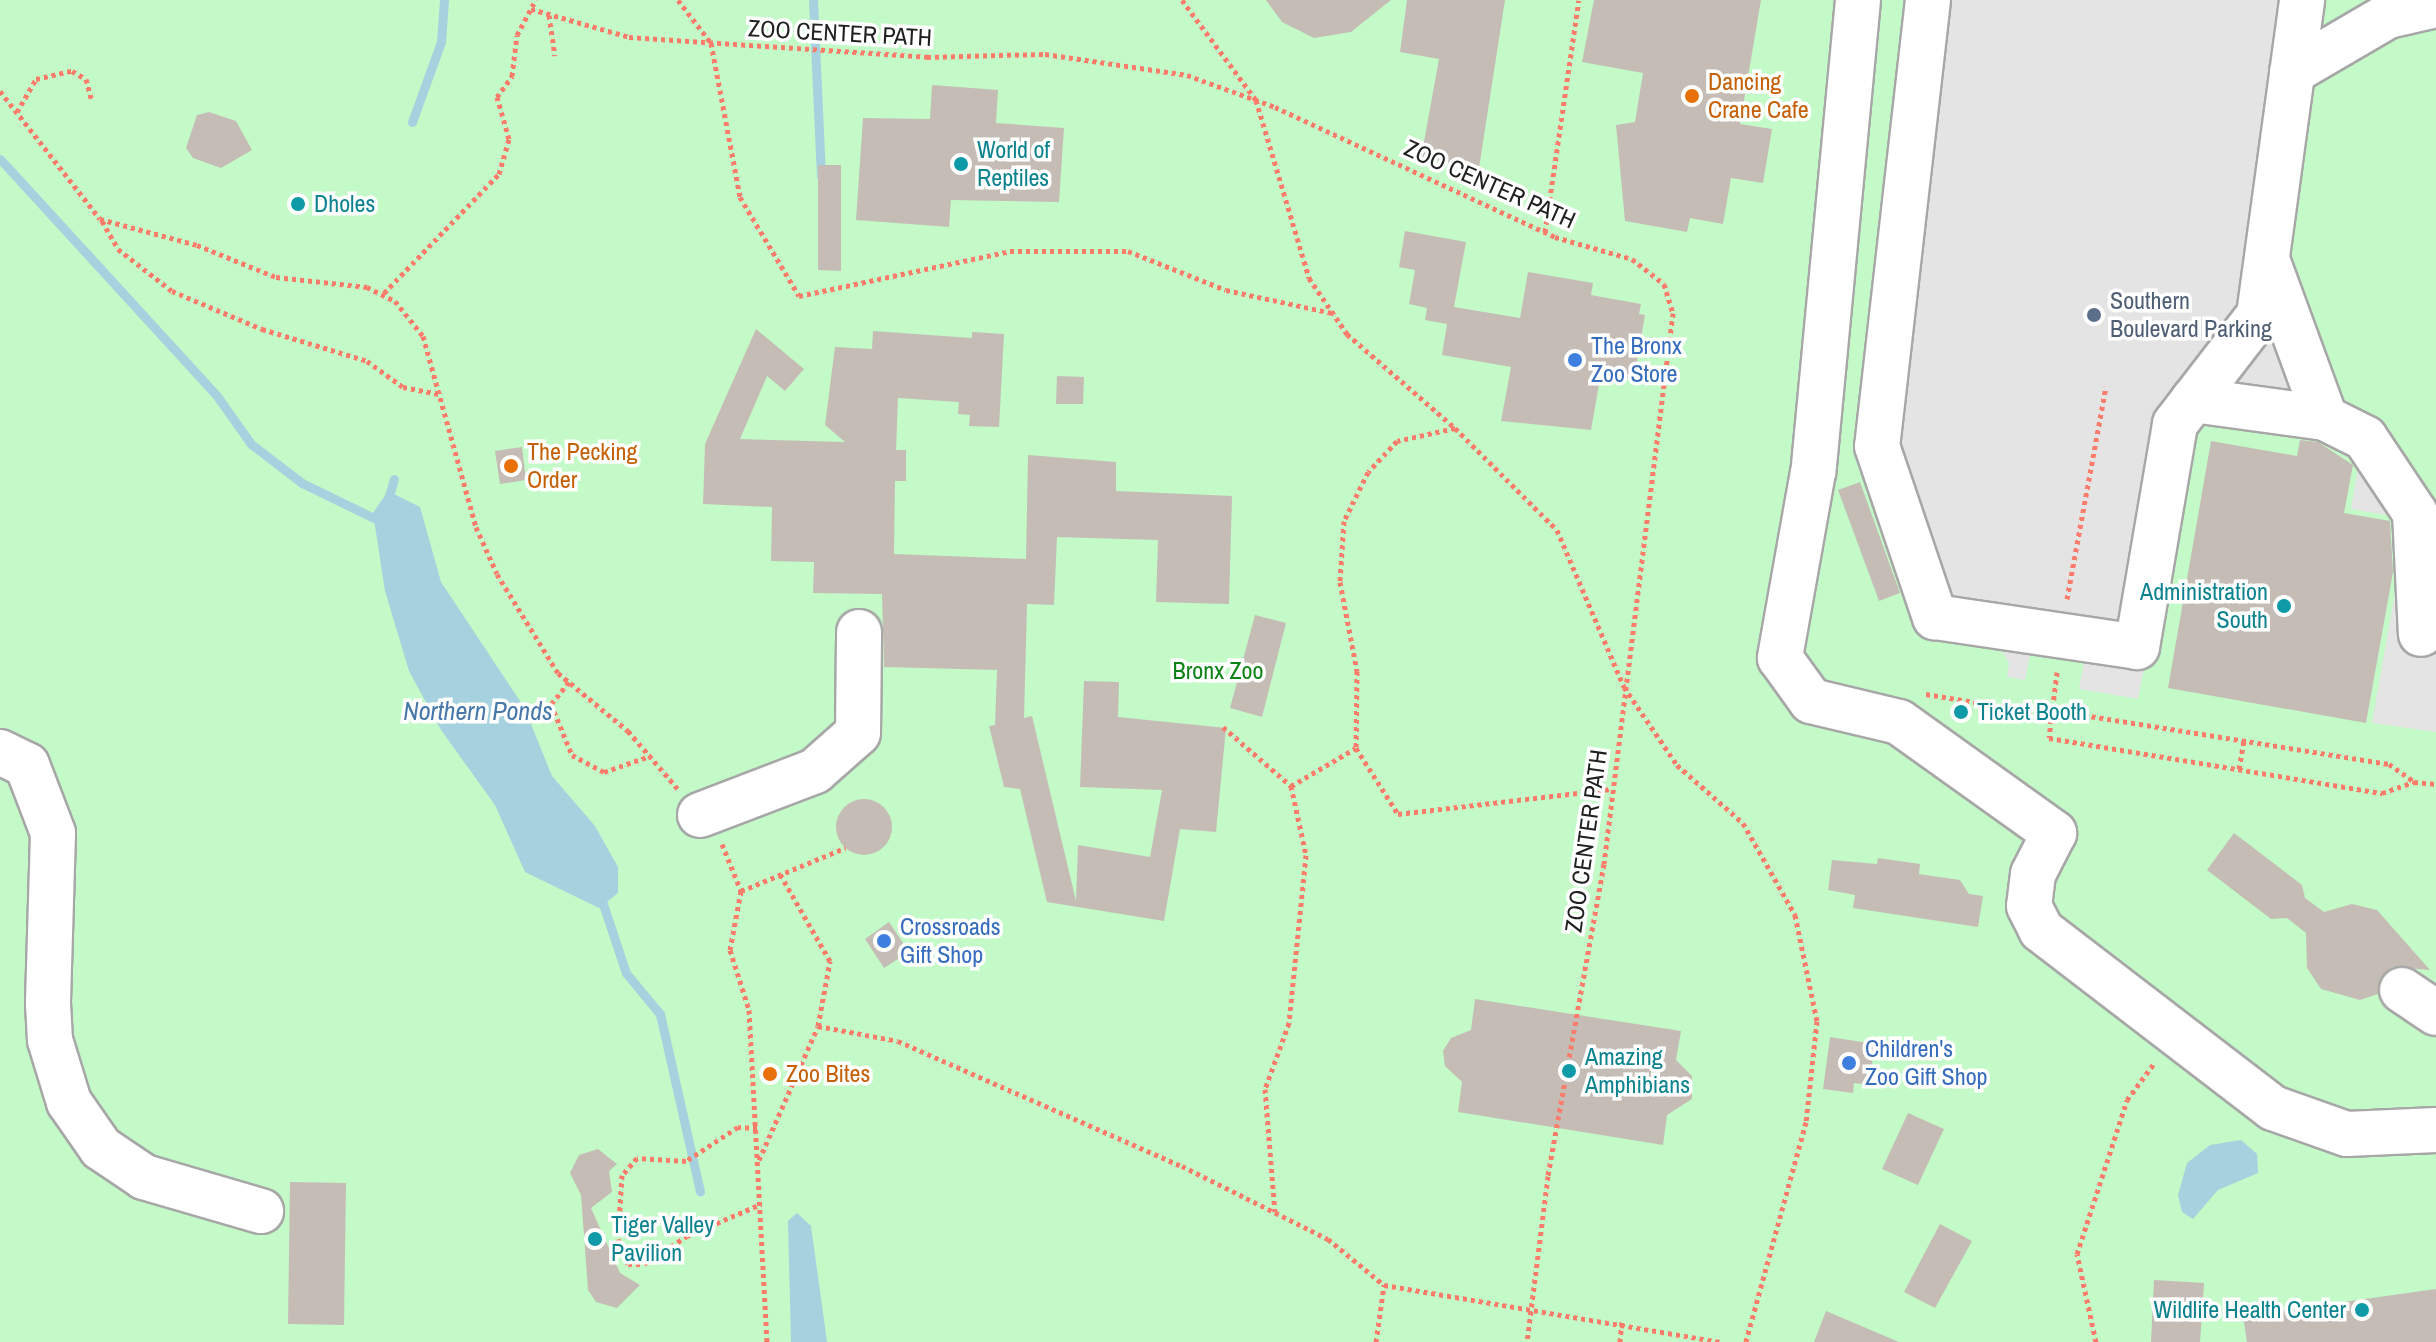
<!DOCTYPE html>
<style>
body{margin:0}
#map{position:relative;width:2436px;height:1342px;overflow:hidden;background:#f1ede6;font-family:"Archivo Narrow",sans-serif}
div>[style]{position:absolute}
.park>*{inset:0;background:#c3fac8}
.parking>*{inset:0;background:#e4e4e4}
.water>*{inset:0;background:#a6d1df}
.stream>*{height:9px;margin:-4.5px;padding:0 4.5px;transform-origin:4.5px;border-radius:4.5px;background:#a6d1df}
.building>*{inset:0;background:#c5bdb5}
.round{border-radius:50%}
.path>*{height:5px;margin-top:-2.5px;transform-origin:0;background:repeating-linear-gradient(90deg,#fc7c6c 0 4px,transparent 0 8px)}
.roads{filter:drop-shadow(2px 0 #a7a7a7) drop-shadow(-2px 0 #a7a7a7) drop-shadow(0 2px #a7a7a7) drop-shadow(0 -2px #a7a7a7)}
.minor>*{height:44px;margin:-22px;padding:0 22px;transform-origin:22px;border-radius:22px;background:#fff}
.dots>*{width:22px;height:22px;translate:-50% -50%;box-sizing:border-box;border:4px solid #fff;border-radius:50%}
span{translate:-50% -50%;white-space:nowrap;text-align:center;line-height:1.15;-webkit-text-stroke:7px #fff;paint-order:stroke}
.street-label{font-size:24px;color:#202020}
.food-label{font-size:24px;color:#c56008}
.left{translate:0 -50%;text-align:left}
.culture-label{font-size:24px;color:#0d838f}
.right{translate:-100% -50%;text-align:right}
.service-label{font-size:24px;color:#4e5e75}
.shop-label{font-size:24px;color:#366cbe}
.park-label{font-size:24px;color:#0a8215}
.water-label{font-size:26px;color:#4778aa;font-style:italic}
</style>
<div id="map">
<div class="park">
<i style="clip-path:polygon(0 0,2436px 0,2436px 1342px,0 1342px)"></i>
</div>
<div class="parking">
<i style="clip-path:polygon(1915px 0,2324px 0,2281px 247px,2334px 383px,2420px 511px,2436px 559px,2436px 732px,2372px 723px,2408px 519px,2351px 509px,2362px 443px,2193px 417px,2138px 699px,2079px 689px,2084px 661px,2031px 651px,2025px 680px,2007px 677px,2009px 663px,1999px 646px,1932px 636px,1865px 452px)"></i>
</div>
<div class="water">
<i style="clip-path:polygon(388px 491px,420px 507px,441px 582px,524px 707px,552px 776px,595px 826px,618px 867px,618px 893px,599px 908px,525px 872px,495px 805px,441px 730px,409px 671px,385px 591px,373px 513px)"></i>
<i style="clip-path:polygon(2241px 1140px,2257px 1154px,2258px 1173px,2218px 1190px,2193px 1219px,2182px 1212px,2178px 1195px,2187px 1163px,2210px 1145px)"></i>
<i style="clip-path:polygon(797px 1213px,811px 1226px,827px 1342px,791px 1342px,788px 1221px)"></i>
</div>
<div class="stream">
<i style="left:813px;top:0;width:176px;rotate:87.4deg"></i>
<i style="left:412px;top:122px;width:85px;rotate:-70.1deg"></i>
<i style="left:441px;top:42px;width:42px;rotate:-85.9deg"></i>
<i style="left:0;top:159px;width:321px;rotate:47.5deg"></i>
<i style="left:217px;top:396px;width:59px;rotate:54.7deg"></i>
<i style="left:251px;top:444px;width:64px;rotate:37.4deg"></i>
<i style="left:302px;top:483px;width:89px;rotate:26deg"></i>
<i style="left:387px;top:503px;width:25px;rotate:-74deg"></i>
<i style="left:600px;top:895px;width:82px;rotate:71.6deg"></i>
<i style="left:626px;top:973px;width:53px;rotate:50.3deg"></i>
<i style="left:660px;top:1014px;width:182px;rotate:77.3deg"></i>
</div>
<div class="building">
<i style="clip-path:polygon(1266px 0,1391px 0,1351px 32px,1314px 38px,1282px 22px)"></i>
<i style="clip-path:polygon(1407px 0,1505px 0,1479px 168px,1421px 158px,1439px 59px,1400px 52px)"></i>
<i style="clip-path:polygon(1594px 0,1761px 0,1740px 124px,1772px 129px,1763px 183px,1731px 178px,1723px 224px,1690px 218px,1687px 232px,1625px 221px,1616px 125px,1635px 122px,1643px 73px,1582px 62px)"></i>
<i style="clip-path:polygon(932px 85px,998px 90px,996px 123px,1064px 128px,1059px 202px,951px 200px,949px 227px,856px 220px,863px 118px,930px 119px)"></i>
<i style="clip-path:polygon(209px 112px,236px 121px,252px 150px,221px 168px,193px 158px,186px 148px,197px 115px)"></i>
<i style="clip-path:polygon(818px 165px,841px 165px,841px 271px,818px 270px)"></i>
<i style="clip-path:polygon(1405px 231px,1466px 242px,1454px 307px,1520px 318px,1528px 272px,1593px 283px,1591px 295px,1641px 304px,1639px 314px,1645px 315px,1634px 379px,1601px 373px,1591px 430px,1501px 421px,1511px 367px,1442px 355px,1447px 324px,1425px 320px,1427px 308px,1409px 304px,1415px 270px,1399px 267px)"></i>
<i style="clip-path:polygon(756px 329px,804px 369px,785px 391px,767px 376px,740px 439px,845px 442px,825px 425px,835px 347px,872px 349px,873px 331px,972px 338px,972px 332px,1004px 334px,999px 427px,969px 426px,970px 415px,958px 414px,959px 402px,898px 398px,896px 450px,906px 450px,906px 481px,895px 481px,894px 554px,1026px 559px,1028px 455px,1116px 462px,1116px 491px,1232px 496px,1229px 604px,1156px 602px,1158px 540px,1057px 537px,1054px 605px,1027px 604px,1024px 718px,1032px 716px,1076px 901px,1078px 845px,1150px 857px,1162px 790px,1080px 787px,1084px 681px,1119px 682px,1118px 717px,1226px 728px,1216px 832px,1180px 829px,1164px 921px,1047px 902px,1020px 789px,1004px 787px,989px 726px,995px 725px,997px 670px,884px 667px,882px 594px,813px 593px,814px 562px,771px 561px,772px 507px,703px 504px,705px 444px)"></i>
<i style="clip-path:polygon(1057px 376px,1084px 377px,1083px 404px,1056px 404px)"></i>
<i style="clip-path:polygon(2300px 440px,2318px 442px,2353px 465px,2344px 513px,2390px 521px,2393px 572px,2366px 723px,2168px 688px,2211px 441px,2297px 456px)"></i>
<i style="clip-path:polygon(522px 447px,526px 480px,500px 484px,495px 451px)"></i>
<i style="clip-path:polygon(1860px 482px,1900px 593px,1879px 601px,1838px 490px)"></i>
<i style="clip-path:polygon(1255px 615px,1286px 623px,1262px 717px,1230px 708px)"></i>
<i class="round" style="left:836px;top:799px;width:56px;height:56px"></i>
<i style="clip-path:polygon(2234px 833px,2302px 885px,2305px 898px,2324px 912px,2352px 904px,2377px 910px,2430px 970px,2392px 967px,2381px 977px,2378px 994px,2360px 1000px,2321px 989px,2307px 968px,2306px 933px,2287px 918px,2271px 919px,2207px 870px)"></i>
<i style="clip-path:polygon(1878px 858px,1920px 864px,1919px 874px,1960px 880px,1969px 894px,1983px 896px,1978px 927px,1853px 908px,1855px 895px,1828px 890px,1832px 860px,1877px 864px)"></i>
<i style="clip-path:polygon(889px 922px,909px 952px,884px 968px,865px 939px)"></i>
<i style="clip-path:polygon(1475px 999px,1681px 1031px,1676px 1060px,1692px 1076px,1692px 1099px,1667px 1115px,1663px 1145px,1458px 1112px,1462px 1082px,1445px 1066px,1443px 1051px,1451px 1038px,1471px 1030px)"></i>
<i style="clip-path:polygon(1830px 1037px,1875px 1044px,1869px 1085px,1854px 1083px,1853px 1093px,1823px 1089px)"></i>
<i style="clip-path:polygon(1908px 1113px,1944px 1129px,1918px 1185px,1882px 1169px)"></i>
<i style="clip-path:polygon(598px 1149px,617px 1164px,609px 1171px,612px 1192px,591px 1208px,620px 1273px,640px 1285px,617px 1308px,596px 1302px,588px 1290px,581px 1195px,570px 1173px,579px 1155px)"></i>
<i style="clip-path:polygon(290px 1182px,346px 1183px,344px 1325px,288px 1324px)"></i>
<i style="clip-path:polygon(1940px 1224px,1972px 1241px,1935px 1308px,1904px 1292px)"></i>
<i style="clip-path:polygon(2154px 1280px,2204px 1283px,2200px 1342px,2151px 1342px)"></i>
<i style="clip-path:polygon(2436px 1289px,2436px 1342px,2247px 1342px,2243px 1316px)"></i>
<i style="clip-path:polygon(1826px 1311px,1899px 1342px,1814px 1342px)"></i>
</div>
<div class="path">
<i style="left:678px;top:0;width:54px;rotate:52.5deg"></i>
<i style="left:711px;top:43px;width:157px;rotate:79.3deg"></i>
<i style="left:740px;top:197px;width:115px;rotate:59.2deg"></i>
<i style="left:799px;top:296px;width:216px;rotate:-12deg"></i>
<i style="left:1010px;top:251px;width:118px"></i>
<i style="left:1128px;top:251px;width:105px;rotate:21.7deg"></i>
<i style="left:1226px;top:290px;width:108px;rotate:12.2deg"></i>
<i style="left:1182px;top:0;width:124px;rotate:53.5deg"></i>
<i style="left:1256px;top:100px;width:186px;rotate:73.4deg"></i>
<i style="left:1309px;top:278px;width:68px;rotate:55.8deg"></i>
<i style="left:1347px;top:334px;width:143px;rotate:41deg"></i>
<i style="left:1455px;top:428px;width:144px;rotate:45deg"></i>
<i style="left:1557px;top:530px;width:171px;rotate:66.9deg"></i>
<i style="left:1624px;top:687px;width:94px;rotate:55.8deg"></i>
<i style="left:1677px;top:765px;width:88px;rotate:41.3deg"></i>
<i style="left:1743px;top:823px;width:106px;rotate:60.5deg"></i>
<i style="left:1795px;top:915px;width:108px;rotate:78.3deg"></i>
<i style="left:1817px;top:1021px;width:102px;rotate:96.2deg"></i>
<i style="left:1806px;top:1122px;width:228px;rotate:105.3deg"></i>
<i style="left:531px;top:9px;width:102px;rotate:15.9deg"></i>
<i style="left:629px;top:37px;width:299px;rotate:3.8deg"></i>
<i style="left:927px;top:57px;width:118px;rotate:-1.5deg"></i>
<i style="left:1045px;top:54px;width:144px;rotate:8.4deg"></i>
<i style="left:1187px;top:75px;width:94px;rotate:20deg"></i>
<i style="left:1275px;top:107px;width:309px;rotate:24.9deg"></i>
<i style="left:1555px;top:237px;width:80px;rotate:15.9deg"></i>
<i style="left:1632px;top:259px;width:41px;rotate:38deg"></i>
<i style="left:1664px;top:284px;width:30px;rotate:73deg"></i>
<i style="left:1673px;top:313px;width:555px;rotate:97.14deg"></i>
<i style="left:1604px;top:864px;width:317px;rotate:100.2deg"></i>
<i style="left:1548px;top:1176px;width:167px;rotate:97.2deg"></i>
<i style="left:549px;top:15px;width:41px;rotate:81.7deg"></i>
<i style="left:0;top:91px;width:162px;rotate:52deg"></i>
<i style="left:100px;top:219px;width:100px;rotate:15deg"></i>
<i style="left:197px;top:245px;width:85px;rotate:22.1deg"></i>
<i style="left:276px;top:277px;width:92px;rotate:6.3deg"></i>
<i style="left:367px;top:287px;width:31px;rotate:27deg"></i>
<i style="left:395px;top:301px;width:45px;rotate:51.3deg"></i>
<i style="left:423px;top:336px;width:198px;rotate:74.5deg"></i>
<i style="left:476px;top:527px;width:51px;rotate:65.9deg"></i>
<i style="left:497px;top:574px;width:116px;rotate:58.4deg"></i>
<i style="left:558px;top:673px;width:91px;rotate:39.6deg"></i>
<i style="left:628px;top:731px;width:77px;rotate:49.2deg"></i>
<i style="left:17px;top:112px;width:38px;rotate:-60deg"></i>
<i style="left:36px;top:79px;width:37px;rotate:-13deg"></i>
<i style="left:72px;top:71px;width:16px;rotate:30deg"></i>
<i style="left:86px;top:79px;width:23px;rotate:75deg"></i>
<i style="left:102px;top:221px;width:32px;rotate:60deg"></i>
<i style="left:118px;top:249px;width:68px;rotate:37.9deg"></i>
<i style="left:172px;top:291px;width:98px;rotate:22.9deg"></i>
<i style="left:262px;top:329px;width:110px;rotate:16.9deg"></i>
<i style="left:367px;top:361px;width:44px;rotate:35.8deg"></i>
<i style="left:403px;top:387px;width:38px;rotate:11deg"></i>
<i style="left:1545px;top:232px;width:234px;rotate:-81.7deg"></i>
<i style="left:384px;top:293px;width:165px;rotate:-46deg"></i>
<i style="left:499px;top:174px;width:36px;rotate:-74deg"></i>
<i style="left:509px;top:139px;width:44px;rotate:-105.9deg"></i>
<i style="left:497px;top:97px;width:26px;rotate:-54deg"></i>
<i style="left:512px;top:76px;width:41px;rotate:-83deg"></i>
<i style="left:517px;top:35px;width:40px;rotate:-62deg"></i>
<i style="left:1455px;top:428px;width:59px;rotate:167.4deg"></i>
<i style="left:1397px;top:441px;width:42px;rotate:133.1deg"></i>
<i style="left:1368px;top:472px;width:55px;rotate:116.1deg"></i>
<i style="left:1344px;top:521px;width:61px;rotate:93.8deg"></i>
<i style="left:1340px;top:582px;width:91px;rotate:79.2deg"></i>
<i style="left:1357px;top:671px;width:77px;rotate:90.7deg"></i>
<i style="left:1356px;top:748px;width:78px;rotate:57.5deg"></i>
<i style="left:1398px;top:814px;width:215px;rotate:-6.7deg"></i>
<i style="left:2067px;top:599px;width:216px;rotate:-79.6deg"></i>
<i style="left:2057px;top:672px;width:66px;rotate:96.9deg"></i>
<i style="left:2049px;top:738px;width:338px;rotate:9.4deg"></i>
<i style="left:2382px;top:793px;width:34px;rotate:-19deg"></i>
<i style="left:2414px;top:782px;width:22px;rotate:5deg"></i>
<i style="left:569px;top:682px;width:28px;rotate:129deg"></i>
<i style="left:551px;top:704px;width:55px;rotate:67.6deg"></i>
<i style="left:572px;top:755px;width:36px;rotate:28deg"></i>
<i style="left:604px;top:772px;width:49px;rotate:-19.2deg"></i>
<i style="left:1926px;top:694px;width:128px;rotate:9.5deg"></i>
<i style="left:2052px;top:710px;width:341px;rotate:9.1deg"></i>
<i style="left:2389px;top:764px;width:29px;rotate:35deg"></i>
<i style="left:1223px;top:727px;width:90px;rotate:40.9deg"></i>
<i style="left:1291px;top:786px;width:71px;rotate:77.7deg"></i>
<i style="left:1306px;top:855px;width:169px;rotate:95.8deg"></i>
<i style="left:1289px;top:1023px;width:70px;rotate:110deg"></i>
<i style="left:1265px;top:1089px;width:123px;rotate:85.4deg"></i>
<i style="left:2239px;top:769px;width:29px;rotate:-80deg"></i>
<i style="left:1291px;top:786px;width:75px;rotate:-30.3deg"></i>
<i style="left:722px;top:844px;width:51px;rotate:68deg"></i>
<i style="left:741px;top:891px;width:60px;rotate:100.6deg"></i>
<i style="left:730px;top:950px;width:63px;rotate:72.4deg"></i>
<i style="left:749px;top:1010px;width:332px;rotate:86.9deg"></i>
<i style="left:741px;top:891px;width:113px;rotate:-22.5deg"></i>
<i style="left:818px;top:1026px;width:81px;rotate:10.6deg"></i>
<i style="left:898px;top:1041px;width:310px;rotate:23.8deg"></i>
<i style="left:1182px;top:1166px;width:163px;rotate:26.6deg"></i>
<i style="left:1328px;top:1239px;width:72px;rotate:39.4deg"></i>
<i style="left:757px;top:1128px;width:19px;rotate:-177deg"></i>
<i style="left:738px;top:1127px;width:62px;rotate:146.8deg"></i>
<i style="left:686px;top:1161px;width:49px;rotate:-176.5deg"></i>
<i style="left:637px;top:1158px;width:23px;rotate:131deg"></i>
<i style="left:622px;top:1175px;width:64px;rotate:93.6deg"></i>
<i style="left:618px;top:1239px;width:27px;rotate:68deg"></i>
<i style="left:628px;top:1264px;width:16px"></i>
<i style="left:644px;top:1264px;width:51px;rotate:-33.1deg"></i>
<i style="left:687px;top:1236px;width:81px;rotate:-23.4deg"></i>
<i style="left:759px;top:1160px;width:146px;rotate:-66.2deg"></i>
<i style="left:818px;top:1026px;width:66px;rotate:-79.5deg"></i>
<i style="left:830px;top:961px;width:100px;rotate:-119.9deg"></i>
<i style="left:1376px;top:1342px;width:58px;rotate:-82deg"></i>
<i style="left:1384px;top:1285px;width:341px;rotate:9.6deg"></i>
<i style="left:1620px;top:1342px;width:21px;rotate:-85deg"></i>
<i style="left:2096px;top:1342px;width:90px;rotate:-102.2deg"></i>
<i style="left:2077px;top:1254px;width:162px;rotate:-72deg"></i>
<i style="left:2127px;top:1100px;width:47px;rotate:-53.6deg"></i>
</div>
<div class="roads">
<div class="minor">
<i style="left:1858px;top:0;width:474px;rotate:95.4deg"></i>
<i style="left:1813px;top:472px;width:189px;rotate:100.1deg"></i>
<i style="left:1780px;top:658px;width:53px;rotate:54.2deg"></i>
<i style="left:1811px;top:701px;width:90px;rotate:13.4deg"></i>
<i style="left:1899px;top:722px;width:191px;rotate:35.6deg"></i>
<i style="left:2054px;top:833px;width:46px;rotate:117.1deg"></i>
<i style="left:2033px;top:874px;width:32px;rotate:97deg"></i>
<i style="left:2029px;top:906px;width:27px;rotate:63deg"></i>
<i style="left:2041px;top:930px;width:292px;rotate:37.5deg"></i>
<i style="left:2273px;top:1108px;width:78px;rotate:19.4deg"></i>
<i style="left:2347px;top:1134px;width:89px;rotate:-2.6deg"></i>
<i style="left:1928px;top:0;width:449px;rotate:96.5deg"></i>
<i style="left:1877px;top:446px;width:181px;rotate:71.3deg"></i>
<i style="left:1935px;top:617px;width:204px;rotate:8.4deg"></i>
<i style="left:2137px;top:647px;width:226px;rotate:-80.3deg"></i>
<i style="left:2175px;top:424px;width:138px;rotate:-52.4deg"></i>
<i style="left:2259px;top:315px;width:318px;rotate:-82.2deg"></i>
<i style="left:2292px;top:72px;width:111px;rotate:-30.3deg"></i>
<i style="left:2388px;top:16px;width:49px;rotate:-12.9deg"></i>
<i style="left:2268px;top:262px;width:166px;rotate:69.9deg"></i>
<i style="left:2193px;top:400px;width:133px;rotate:7.8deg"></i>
<i style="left:2325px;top:418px;width:45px;rotate:26.6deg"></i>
<i style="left:2365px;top:438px;width:90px;rotate:56.3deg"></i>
<i style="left:2415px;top:513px;width:121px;rotate:87.2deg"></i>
<i style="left:0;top:752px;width:30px;rotate:26deg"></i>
<i style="left:27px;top:765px;width:73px;rotate:69.1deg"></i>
<i style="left:53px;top:833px;width:170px;rotate:91.7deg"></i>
<i style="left:48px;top:1003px;width:37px;rotate:87deg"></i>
<i style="left:50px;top:1040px;width:65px;rotate:73deg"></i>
<i style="left:69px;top:1102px;width:56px;rotate:55.2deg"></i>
<i style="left:101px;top:1148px;width:52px;rotate:34deg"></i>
<i style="left:144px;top:1177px;width:122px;rotate:16.2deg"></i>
<i style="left:700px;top:815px;width:123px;rotate:-20.9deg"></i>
<i style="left:815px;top:771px;width:57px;rotate:-41.5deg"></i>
<i style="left:858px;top:733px;width:101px;rotate:-89.4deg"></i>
<i style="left:2402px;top:990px;width:41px;rotate:34.1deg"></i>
</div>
</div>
<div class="dots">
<i style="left:1692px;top:96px;background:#e8710a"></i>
<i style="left:961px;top:164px;background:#0f9aa8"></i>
<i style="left:298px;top:204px;background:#0f9aa8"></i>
<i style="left:2094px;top:315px;background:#5c6f8a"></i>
<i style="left:1575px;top:360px;background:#3f7fe0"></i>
<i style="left:511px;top:466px;background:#e8710a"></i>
<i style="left:2284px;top:606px;background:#0f9aa8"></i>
<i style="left:1961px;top:712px;background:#0f9aa8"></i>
<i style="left:884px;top:941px;background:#3f7fe0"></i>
<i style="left:1849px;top:1063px;background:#3f7fe0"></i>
<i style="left:1569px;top:1071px;background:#0f9aa8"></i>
<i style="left:770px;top:1074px;background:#e8710a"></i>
<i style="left:595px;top:1239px;background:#0f9aa8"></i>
<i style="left:2362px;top:1310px;background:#0f9aa8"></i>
</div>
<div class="street-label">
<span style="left:840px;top:33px;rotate:3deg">ZOO CENTER PATH</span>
<span style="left:1490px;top:184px;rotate:24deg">ZOO CENTER PATH</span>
<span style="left:1586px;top:841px;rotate:-82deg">ZOO CENTER PATH</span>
</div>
<div class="food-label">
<span class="left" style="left:1708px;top:96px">Dancing<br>Crane Cafe</span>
<span class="left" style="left:527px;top:466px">The Pecking<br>Order</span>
<span class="left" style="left:786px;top:1074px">Zoo Bites</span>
</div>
<div class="culture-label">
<span class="left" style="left:977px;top:164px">World of<br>Reptiles</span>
<span class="left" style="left:314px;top:204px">Dholes</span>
<span class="right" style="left:2268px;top:606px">Administration<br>South</span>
<span class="left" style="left:1977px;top:712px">Ticket Booth</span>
<span class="left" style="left:1585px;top:1071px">Amazing<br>Amphibians</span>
<span class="left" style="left:611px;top:1239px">Tiger Valley<br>Pavilion</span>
<span class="right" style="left:2346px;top:1310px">Wildlife Health Center</span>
</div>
<div class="service-label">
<span class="left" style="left:2110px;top:315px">Southern<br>Boulevard Parking</span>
</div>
<div class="shop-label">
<span class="left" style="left:1591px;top:360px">The Bronx<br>Zoo Store</span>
<span class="left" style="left:900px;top:941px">Crossroads<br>Gift Shop</span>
<span class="left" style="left:1865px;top:1063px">Children's<br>Zoo Gift Shop</span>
</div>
<div class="park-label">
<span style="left:1218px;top:671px">Bronx Zoo</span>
</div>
<div class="water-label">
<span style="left:478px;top:711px">Northern Ponds</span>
</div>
</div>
